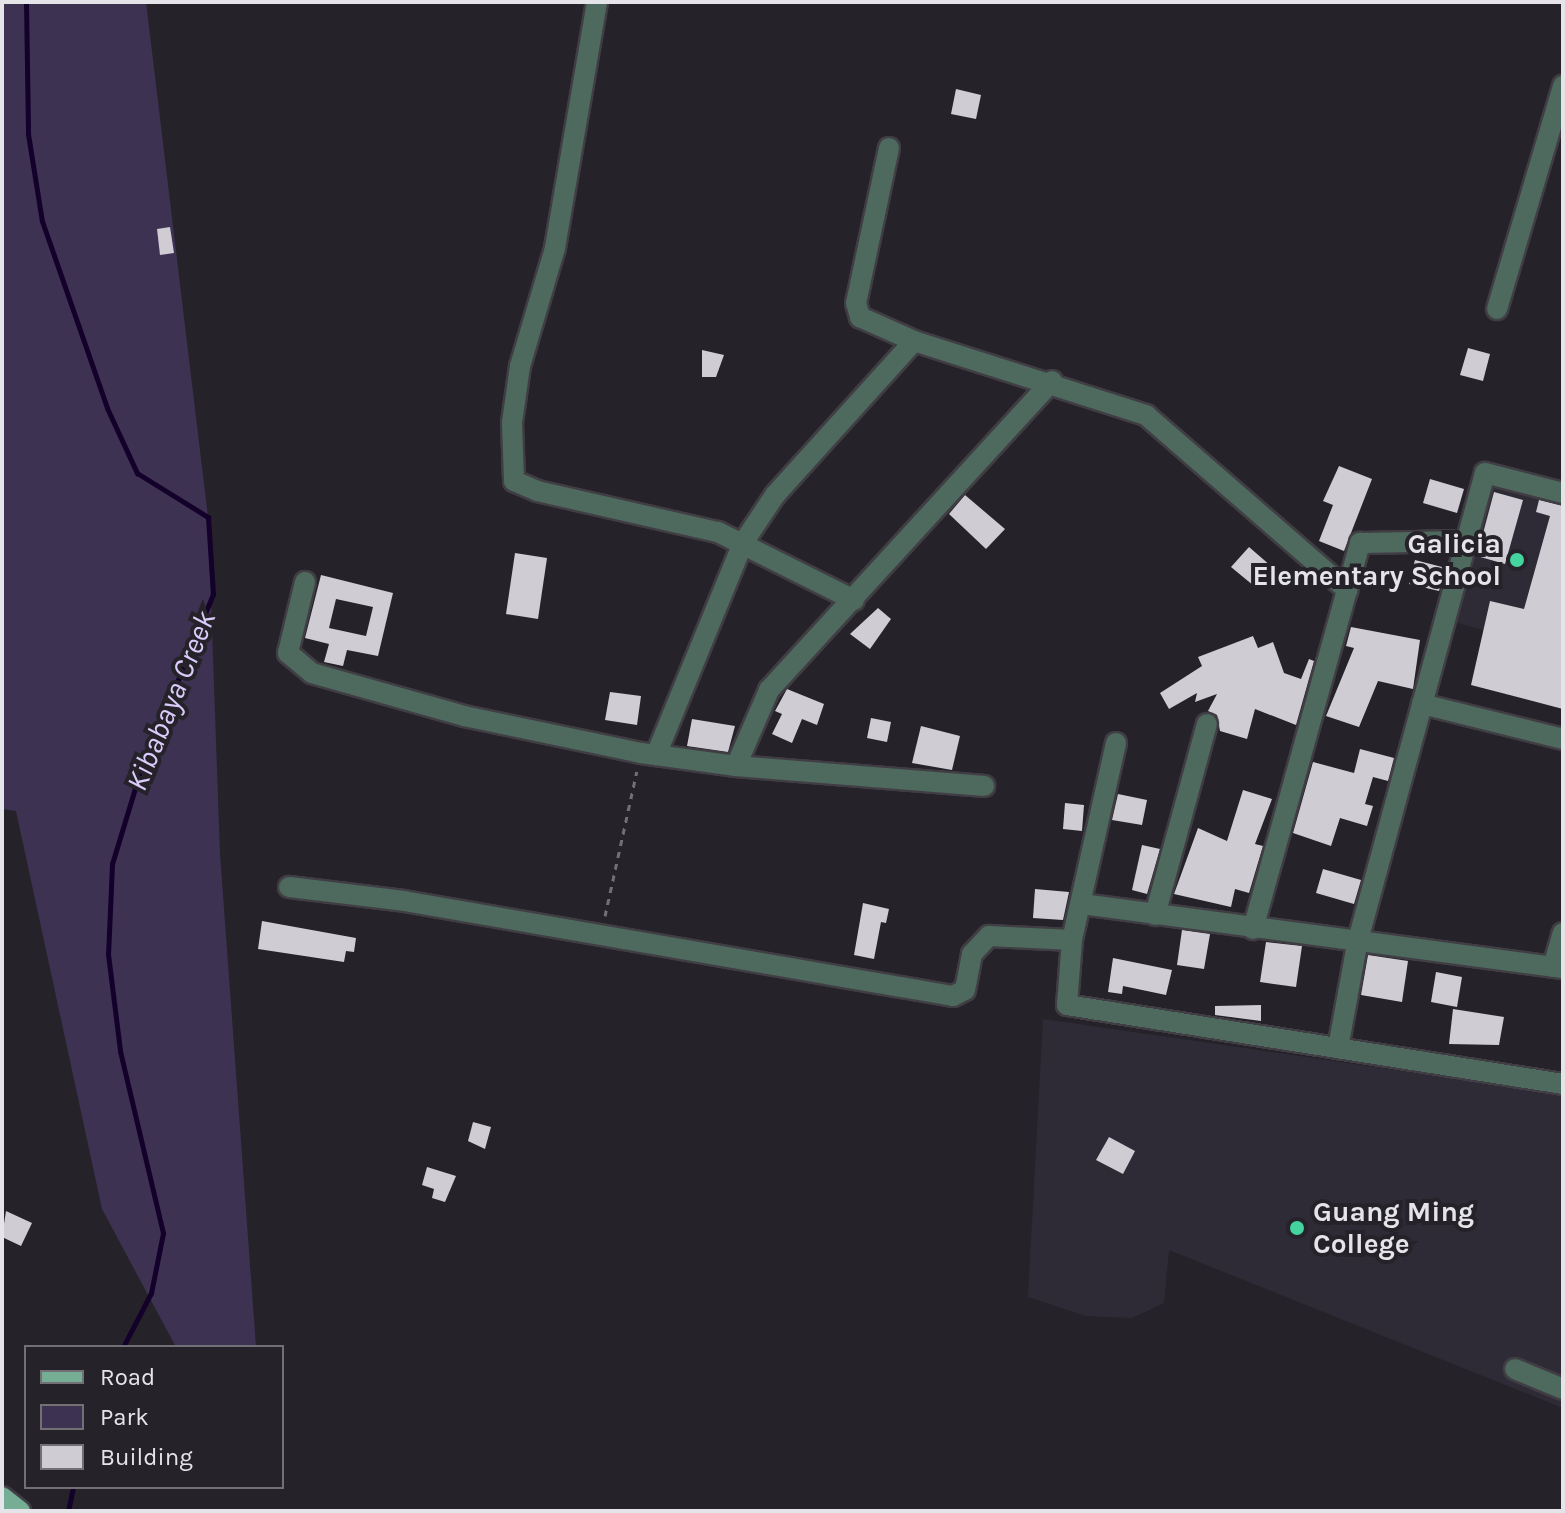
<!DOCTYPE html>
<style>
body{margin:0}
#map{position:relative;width:1565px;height:1513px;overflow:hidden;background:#252329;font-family:Karla,sans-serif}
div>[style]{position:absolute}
.built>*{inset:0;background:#2e2b36}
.green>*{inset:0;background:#3e3253}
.stream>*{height:5px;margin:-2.5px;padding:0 2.5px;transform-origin:2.5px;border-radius:2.5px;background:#14012b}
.building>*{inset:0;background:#cfccd4}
.path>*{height:3px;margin-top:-1.5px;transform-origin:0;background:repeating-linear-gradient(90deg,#727075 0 6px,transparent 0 12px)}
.roads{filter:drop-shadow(2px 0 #403e44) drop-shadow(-2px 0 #403e44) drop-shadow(0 2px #403e44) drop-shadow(0 -2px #403e44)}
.minor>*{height:20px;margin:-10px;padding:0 10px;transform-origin:10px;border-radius:10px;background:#4e695d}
.major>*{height:20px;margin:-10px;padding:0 10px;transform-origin:10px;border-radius:10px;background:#75ae95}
.dots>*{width:22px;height:22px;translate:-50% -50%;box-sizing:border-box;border:4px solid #252329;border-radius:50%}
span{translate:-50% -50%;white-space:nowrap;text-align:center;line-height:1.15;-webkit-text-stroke:8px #252329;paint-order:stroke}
.poi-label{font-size:28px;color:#e5e4e8;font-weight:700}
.right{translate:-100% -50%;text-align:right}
.left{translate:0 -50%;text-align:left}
.water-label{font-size:30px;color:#dbcbfb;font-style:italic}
.frame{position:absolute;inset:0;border:4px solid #e5e4e8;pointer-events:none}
.legend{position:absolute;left:24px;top:1345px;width:260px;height:144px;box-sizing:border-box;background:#252329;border:2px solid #727075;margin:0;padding:10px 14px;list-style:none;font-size:24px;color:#e5e4e8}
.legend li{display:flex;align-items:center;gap:16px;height:40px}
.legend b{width:40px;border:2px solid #727075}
</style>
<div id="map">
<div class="built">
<i style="clip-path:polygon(1493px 479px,1563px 498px,1563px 652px,1454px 622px)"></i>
<i style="clip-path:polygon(1043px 1019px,1563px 1094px,1563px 1408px,1169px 1250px,1164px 1303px,1132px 1318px,1086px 1316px,1028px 1297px)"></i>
</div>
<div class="green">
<i style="clip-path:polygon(2px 2px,146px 2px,208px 517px,220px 854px,256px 1347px,176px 1347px,102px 1209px,16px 811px,2px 809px)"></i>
</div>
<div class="stream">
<i style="left:26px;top:2px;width:132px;rotate:89.1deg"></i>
<i style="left:28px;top:134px;width:88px;rotate:80.9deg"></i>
<i style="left:42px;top:221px;width:198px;rotate:70.8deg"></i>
<i style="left:107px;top:408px;width:72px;rotate:65.2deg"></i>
<i style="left:137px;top:473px;width:84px;rotate:31.8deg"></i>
<i style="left:208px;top:517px;width:77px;rotate:86.3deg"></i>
<i style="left:213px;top:594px;width:196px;rotate:112.2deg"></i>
<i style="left:139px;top:775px;width:93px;rotate:106.9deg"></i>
<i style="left:112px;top:864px;width:90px;rotate:92.5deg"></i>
<i style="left:108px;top:954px;width:98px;rotate:82.9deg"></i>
<i style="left:120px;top:1051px;width:187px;rotate:76.7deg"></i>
<i style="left:163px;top:1233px;width:61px;rotate:101.3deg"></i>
<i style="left:151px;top:1293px;width:61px;rotate:117.4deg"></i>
<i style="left:68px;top:1511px;width:25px;rotate:-78deg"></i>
</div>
<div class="building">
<i style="clip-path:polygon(956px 89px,981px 95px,976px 119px,951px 114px)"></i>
<i style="clip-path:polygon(170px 227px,174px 253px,160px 255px,157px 229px)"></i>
<i style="clip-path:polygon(1468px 348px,1490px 354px,1483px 381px,1460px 375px)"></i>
<i style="clip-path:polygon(702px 350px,724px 355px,716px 377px,702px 377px)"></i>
<i style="clip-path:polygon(1339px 466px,1372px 479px,1344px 551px,1319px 541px,1333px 505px,1323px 501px)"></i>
<i style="clip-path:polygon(1430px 479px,1464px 489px,1457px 513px,1423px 503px)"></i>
<i style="clip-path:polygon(1494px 492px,1523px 500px,1505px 564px,1477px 556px)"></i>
<i style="clip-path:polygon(965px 495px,1005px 529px,986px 549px,949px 514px)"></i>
<i style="clip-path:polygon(1539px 500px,1563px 506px,1563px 709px,1471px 685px,1490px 601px,1524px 609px,1550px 516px,1536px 512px)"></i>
<i style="clip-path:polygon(1249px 547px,1271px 566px,1254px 586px,1231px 567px)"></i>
<i style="clip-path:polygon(515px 553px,547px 558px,538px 619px,506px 614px)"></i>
<i style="clip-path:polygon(1415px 560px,1446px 568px,1439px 591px,1409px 584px)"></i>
<i style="clip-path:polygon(evenodd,321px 575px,393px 593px,378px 656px,347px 650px,343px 666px,324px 662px,329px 644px,305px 638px,321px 575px,336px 599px,373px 607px,366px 636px,329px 628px,336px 599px)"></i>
<i style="clip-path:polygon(878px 608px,891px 619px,870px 649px,850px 634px)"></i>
<i style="clip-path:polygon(1351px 627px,1420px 640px,1413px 689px,1378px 681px,1359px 727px,1326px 716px,1354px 648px,1346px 646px)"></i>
<i style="clip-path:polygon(1253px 636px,1258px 648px,1273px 642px,1284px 673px,1301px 679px,1309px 659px,1314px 661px,1296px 725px,1255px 709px,1247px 739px,1220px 731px,1217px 715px,1208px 711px,1217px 694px,1195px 702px,1197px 693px,1169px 709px,1160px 693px,1202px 666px,1198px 657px)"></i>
<i style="clip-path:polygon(787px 689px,824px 704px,817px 725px,802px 719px,792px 743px,772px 734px,782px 714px,775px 711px)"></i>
<i style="clip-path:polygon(610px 692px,641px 696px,637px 725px,605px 720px)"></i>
<i style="clip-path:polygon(871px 718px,891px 722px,887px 742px,867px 738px)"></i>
<i style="clip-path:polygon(692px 719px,735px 726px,728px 752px,687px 746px)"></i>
<i style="clip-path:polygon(921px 726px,960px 736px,952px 770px,912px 763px)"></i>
<i style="clip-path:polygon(1360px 749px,1394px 758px,1388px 781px,1373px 777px,1365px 804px,1373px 806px,1367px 826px,1340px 818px,1331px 846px,1293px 833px,1313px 762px,1354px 773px)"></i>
<i style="clip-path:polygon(1243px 790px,1272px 799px,1255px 844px,1263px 846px,1249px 893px,1235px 889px,1231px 907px,1174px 894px,1198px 828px,1227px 841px)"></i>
<i style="clip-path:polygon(1118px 794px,1147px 800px,1142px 825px,1112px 820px)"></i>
<i style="clip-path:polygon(1065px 803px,1084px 805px,1082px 831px,1063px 829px)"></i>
<i style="clip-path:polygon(1142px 845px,1160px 849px,1147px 894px,1132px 890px)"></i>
<i style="clip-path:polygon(1323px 869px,1361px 880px,1354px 904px,1316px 893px)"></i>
<i style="clip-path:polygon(1035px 889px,1069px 892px,1063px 920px,1033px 918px)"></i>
<i style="clip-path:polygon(863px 903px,889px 909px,886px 923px,881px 922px,874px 959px,854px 955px)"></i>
<i style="clip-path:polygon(262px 921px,356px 938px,354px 952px,346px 951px,344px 962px,258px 949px)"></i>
<i style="clip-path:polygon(1182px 930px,1210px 934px,1204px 969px,1177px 965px)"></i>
<i style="clip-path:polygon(1266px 942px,1302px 946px,1296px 987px,1260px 982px)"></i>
<i style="clip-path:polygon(1368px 955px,1408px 961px,1402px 1002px,1361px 995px)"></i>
<i style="clip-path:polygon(1113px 958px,1172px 970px,1166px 995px,1123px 986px,1122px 994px,1108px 992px)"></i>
<i style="clip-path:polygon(1436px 972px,1462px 977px,1457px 1007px,1431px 1002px)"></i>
<i style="clip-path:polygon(1261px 1005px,1261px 1021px,1215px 1015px,1215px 1006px)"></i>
<i style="clip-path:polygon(1453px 1009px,1504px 1017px,1499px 1045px,1449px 1044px)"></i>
<i style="clip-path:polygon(473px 1122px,491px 1127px,485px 1149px,468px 1141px)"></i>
<i style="clip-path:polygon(1109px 1137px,1135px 1151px,1123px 1174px,1096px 1160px)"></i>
<i style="clip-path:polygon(427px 1167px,456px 1176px,445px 1202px,432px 1198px,434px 1189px,422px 1185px)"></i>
<i style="clip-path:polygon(6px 1211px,32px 1223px,21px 1246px,2px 1237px)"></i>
</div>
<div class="path">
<i style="left:605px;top:916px;width:148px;rotate:-77.6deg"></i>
</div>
<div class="roads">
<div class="minor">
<i style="left:597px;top:2px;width:250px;rotate:99.7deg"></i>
<i style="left:555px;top:248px;width:123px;rotate:106.5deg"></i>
<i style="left:520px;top:366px;width:58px;rotate:98deg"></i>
<i style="left:512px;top:423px;width:58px;rotate:88deg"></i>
<i style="left:514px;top:481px;width:25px;rotate:23deg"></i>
<i style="left:537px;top:491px;width:186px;rotate:12.8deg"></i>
<i style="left:718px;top:532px;width:152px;rotate:26.6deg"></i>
<i style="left:889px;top:148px;width:158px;rotate:102deg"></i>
<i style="left:856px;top:303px;width:15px;rotate:74deg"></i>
<i style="left:860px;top:317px;width:59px;rotate:24deg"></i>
<i style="left:914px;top:341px;width:244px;rotate:17.7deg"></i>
<i style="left:1146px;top:415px;width:267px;rotate:41deg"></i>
<i style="left:1497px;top:309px;width:233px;rotate:-73.5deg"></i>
<i style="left:305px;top:582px;width:73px;rotate:103.5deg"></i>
<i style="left:288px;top:653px;width:31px;rotate:40deg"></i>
<i style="left:312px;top:673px;width:158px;rotate:15.8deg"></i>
<i style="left:464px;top:716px;width:181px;rotate:11.8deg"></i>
<i style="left:641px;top:753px;width:96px;rotate:7.8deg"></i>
<i style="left:736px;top:766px;width:249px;rotate:4.6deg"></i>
<i style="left:1422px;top:704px;width:145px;rotate:13.9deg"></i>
<i style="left:1116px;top:743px;width:202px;rotate:102.6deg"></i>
<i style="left:1072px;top:940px;width:65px;rotate:94.4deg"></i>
<i style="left:1067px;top:1005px;width:502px;rotate:9.05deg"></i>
<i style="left:656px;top:755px;width:229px;rotate:-67.7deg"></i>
<i style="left:743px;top:543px;width:58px;rotate:-56.3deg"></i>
<i style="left:775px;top:495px;width:207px;rotate:-47.9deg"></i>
<i style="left:736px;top:766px;width:83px;rotate:-66.5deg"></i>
<i style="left:769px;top:690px;width:419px;rotate:-47.5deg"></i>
<i style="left:289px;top:887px;width:116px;rotate:6.9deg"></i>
<i style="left:404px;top:901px;width:557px;rotate:9.82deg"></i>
<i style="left:953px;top:996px;width:13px;rotate:-27deg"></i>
<i style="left:965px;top:990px;width:37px;rotate:-79deg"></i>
<i style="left:972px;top:954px;width:25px;rotate:-47deg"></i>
<i style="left:989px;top:936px;width:83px;rotate:2.8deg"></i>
<i style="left:1082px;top:904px;width:485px;rotate:7.6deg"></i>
<i style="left:1155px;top:915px;width:198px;rotate:-74.8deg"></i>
<i style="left:1253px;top:929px;width:401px;rotate:-74.5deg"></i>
<i style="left:1360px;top:543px;width:106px;rotate:-1.1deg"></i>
<i style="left:1553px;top:967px;width:35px;rotate:-74deg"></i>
<i style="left:1338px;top:1048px;width:106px;rotate:-79.6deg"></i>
<i style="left:1357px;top:944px;width:488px;rotate:-74.8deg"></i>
<i style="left:1485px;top:473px;width:81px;rotate:14.4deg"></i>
<i style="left:1515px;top:1369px;width:52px;rotate:22.6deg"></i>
</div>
<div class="major">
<i style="left:2px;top:1497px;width:23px;rotate:38deg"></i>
</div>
</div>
<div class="dots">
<i style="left:1517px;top:560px;background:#43d4a0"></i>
<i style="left:1297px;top:1228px;background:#43d4a0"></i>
</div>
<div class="poi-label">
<span class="right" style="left:1501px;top:560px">Galicia<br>Elementary School</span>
<span class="left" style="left:1313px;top:1228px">Guang Ming<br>College</span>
</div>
<div class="water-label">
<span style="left:171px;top:701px;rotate:-68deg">Kibabaya Creek</span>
</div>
<div class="frame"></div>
<ul class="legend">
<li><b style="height:10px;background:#75ae95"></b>Road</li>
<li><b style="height:22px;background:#3e3253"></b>Park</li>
<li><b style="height:22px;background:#cfccd4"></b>Building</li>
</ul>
</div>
